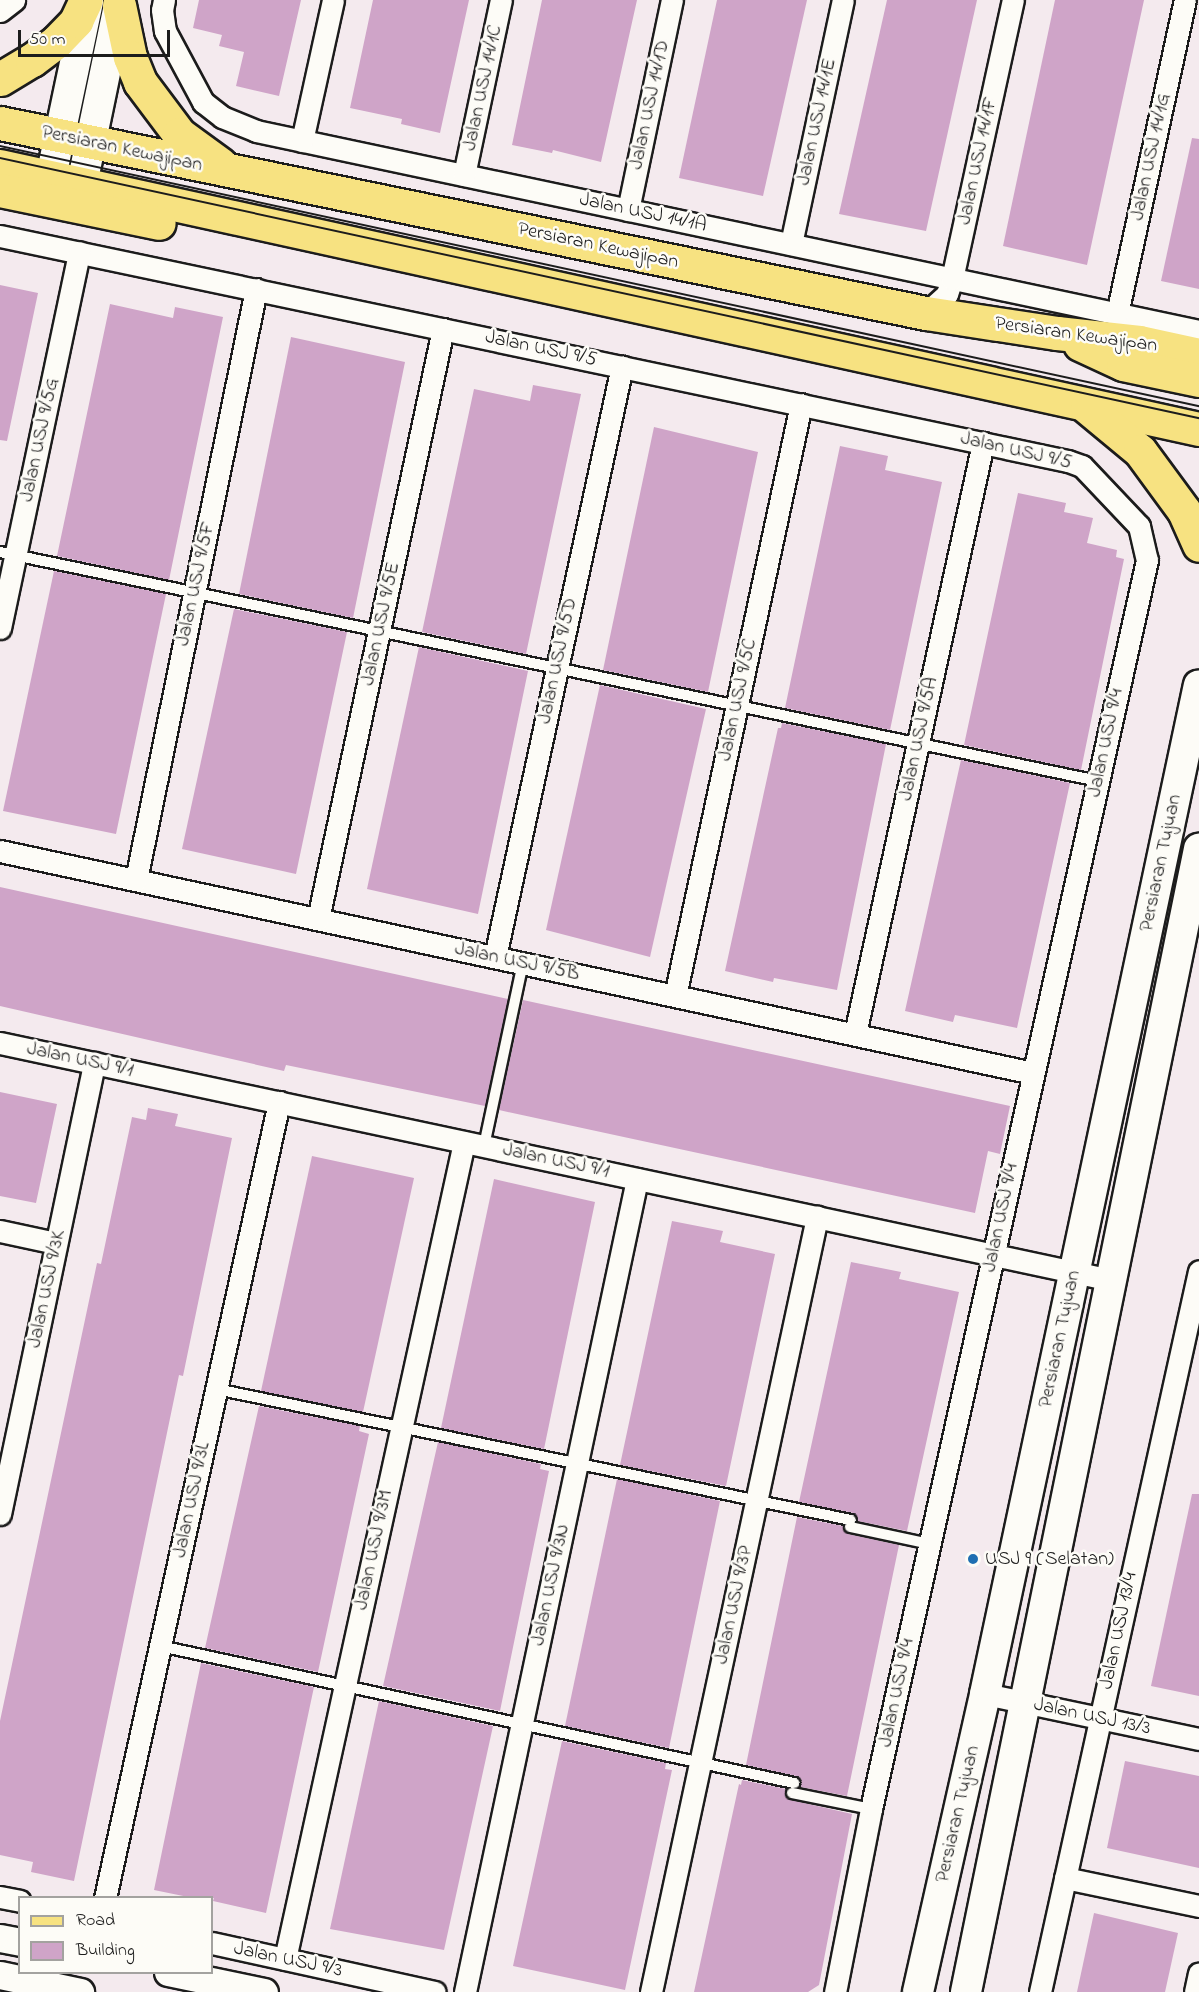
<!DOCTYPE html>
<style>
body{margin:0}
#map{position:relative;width:1199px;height:1992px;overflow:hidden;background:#f4eaee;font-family:"Indie Flower",sans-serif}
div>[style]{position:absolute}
.building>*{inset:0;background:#cfa4c8}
.roads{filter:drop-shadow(2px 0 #1c1c1c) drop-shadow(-2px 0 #1c1c1c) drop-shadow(0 2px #1c1c1c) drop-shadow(0 -2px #1c1c1c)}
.service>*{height:10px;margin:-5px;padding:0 5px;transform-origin:5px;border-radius:5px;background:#fdfcf7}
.minor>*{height:21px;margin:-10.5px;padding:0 10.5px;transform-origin:10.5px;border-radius:10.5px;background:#fdfcf7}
.tertiary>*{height:27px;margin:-13.5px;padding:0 13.5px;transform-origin:13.5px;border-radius:13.5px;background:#fdfcf7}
.secondary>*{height:30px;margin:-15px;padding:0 15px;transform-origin:15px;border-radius:15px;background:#fdfcf7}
.primary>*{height:33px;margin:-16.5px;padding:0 16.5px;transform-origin:16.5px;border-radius:16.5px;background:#f7e281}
.tram>*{height:1.5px;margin:-0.75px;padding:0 0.75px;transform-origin:0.75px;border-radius:0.75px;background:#1c1c1c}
.dots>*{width:16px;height:16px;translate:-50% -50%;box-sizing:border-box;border:3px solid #fdfcf7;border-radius:50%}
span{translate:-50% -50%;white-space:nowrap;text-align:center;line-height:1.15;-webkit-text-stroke:5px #fdfcf7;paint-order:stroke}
.street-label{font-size:20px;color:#1c1c1c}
.poi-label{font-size:20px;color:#1c1c1c}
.left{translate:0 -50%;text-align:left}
.legend{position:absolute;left:18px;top:1896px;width:195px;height:78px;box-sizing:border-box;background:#fdfcf7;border:2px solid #a3a29f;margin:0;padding:8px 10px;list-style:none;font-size:18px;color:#1c1c1c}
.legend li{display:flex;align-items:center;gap:12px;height:30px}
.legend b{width:30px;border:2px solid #a3a29f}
.scale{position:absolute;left:18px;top:30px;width:152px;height:27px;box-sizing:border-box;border:3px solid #1c1c1c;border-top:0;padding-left:8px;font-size:18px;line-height:21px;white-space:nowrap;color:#1c1c1c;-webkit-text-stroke:4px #fdfcf7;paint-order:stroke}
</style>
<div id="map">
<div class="building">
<i style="clip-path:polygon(199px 0,301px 0,279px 96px,236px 86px,244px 52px,219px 46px,222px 35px,193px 28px)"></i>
<i style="clip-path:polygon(373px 0,469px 0,440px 133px,401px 124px,402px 119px,350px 108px)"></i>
<i style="clip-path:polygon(542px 0,637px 0,601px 162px,553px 150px,552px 153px,512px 145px)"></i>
<i style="clip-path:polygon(717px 0,807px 0,763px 196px,679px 178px)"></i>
<i style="clip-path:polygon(887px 0,977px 0,926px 231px,839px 214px)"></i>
<i style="clip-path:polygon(1055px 0,1144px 0,1087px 265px,1003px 246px)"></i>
<i style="clip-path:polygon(1192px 138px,1199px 139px,1199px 289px,1161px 281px)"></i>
<i style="clip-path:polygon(0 285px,38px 293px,7px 441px,0 440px)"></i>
<i style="clip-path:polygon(110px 304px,173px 318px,175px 307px,223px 317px,169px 580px,57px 556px)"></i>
<i style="clip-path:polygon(291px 337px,405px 362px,353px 618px,239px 594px)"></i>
<i style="clip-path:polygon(533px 385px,581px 394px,526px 654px,422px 632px,474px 389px,530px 401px)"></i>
<i style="clip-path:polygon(654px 427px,758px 452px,708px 692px,603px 670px)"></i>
<i style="clip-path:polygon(840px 446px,888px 456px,885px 470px,942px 482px,890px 730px,785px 708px)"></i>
<i style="clip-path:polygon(1018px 493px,1066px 503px,1064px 512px,1093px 518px,1087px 543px,1117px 550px,1116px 557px,1124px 559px,1081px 770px,964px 745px)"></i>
<i style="clip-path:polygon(54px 571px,166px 594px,116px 834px,3px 811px)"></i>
<i style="clip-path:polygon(234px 609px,347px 632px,296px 874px,182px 849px)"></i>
<i style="clip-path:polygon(419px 647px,528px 671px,478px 914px,367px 889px)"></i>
<i style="clip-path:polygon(600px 685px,706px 709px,650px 957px,546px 930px)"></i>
<i style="clip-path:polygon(782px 723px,886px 744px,837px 990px,774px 978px,773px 982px,725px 971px,778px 728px,781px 728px)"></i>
<i style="clip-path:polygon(961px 760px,1070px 783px,1017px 1028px,955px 1015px,953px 1022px,905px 1011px)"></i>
<i style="clip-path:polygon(0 887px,508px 999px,485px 1106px,286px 1065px,284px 1071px,0 1006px)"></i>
<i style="clip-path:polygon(523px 1000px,1010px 1106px,1000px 1154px,988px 1151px,975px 1213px,499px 1110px)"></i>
<i style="clip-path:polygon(0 1092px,57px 1104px,36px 1203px,0 1196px)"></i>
<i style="clip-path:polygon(148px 1108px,178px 1114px,175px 1126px,232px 1138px,183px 1376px,179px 1375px,74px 1881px,31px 1872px,33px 1862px,0 1855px,0 1721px,97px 1263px,101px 1264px,132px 1117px,146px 1120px)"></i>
<i style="clip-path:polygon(312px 1156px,414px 1178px,363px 1412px,261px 1391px)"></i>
<i style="clip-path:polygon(494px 1179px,595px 1202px,544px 1449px,441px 1428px)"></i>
<i style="clip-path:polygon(672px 1221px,723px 1231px,720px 1242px,775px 1254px,726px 1486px,620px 1465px)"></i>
<i style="clip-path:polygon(851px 1262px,901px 1272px,899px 1279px,959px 1292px,907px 1531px,858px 1521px,853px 1513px,799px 1502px)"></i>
<i style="clip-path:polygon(259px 1406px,360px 1426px,359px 1431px,369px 1434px,318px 1672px,205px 1648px)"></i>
<i style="clip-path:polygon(438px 1442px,541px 1464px,540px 1469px,549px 1471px,500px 1711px,383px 1686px)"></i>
<i style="clip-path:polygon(617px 1479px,720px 1501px,669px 1748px,565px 1726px)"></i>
<i style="clip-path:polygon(1192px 1494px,1199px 1494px,1199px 1696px,1151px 1686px)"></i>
<i style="clip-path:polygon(797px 1517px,843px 1526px,848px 1534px,899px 1545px,847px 1796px,800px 1787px,801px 1780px,796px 1776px,746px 1765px)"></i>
<i style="clip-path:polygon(201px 1663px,314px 1687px,266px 1913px,213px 1901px,214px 1898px,193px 1898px,154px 1890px)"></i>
<i style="clip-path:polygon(379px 1701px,493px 1726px,444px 1950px,330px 1929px)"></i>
<i style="clip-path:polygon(562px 1741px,666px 1763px,665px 1769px,672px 1770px,625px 1990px,513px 1966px)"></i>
<i style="clip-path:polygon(1125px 1761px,1199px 1776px,1199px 1868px,1107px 1848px)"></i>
<i style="clip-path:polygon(742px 1780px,786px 1789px,785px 1796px,791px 1800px,852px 1814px,819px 1985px,808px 1992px,694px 1992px,739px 1784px,741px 1785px)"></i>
<i style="clip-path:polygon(1094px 1913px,1178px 1933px,1165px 1992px,1077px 1992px)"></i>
</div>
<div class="roads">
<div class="service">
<i style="left:0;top:552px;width:1122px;rotate:11.78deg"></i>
<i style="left:484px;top:1146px;width:187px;rotate:-78deg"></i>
<i style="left:216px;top:1389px;width:648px;rotate:11.66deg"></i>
<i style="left:850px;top:1527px;width:82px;rotate:12deg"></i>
<i style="left:160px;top:1646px;width:649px;rotate:12.19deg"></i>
<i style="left:792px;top:1793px;width:81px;rotate:11.4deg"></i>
</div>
<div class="minor">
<i style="left:164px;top:0;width:10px;rotate:101deg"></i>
<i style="left:162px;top:10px;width:21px;rotate:82deg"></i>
<i style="left:165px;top:31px;width:81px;rotate:61.8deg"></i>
<i style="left:203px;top:102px;width:24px;rotate:38deg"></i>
<i style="left:222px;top:117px;width:37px;rotate:22deg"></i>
<i style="left:256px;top:131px;width:964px;rotate:11.97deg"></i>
<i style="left:0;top:11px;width:18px;rotate:-38deg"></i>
<i style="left:302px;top:141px;width:144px;rotate:-77.6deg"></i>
<i style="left:464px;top:175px;width:179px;rotate:-78.1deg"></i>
<i style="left:628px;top:210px;width:215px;rotate:-78.2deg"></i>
<i style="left:0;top:236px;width:1091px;rotate:11.9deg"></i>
<i style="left:1068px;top:461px;width:15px;rotate:20deg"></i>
<i style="left:1082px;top:466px;width:83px;rotate:46.5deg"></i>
<i style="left:1139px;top:526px;width:35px;rotate:77deg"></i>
<i style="left:1147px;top:560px;width:1279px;rotate:102.46deg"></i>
<i style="left:871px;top:1809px;width:187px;rotate:101.1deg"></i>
<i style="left:791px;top:244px;width:249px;rotate:-78deg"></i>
<i style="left:926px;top:313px;width:28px;rotate:-42deg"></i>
<i style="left:947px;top:294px;width:16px;rotate:-72deg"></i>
<i style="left:952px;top:279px;width:286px;rotate:-77.7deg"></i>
<i style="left:1117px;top:314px;width:321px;rotate:-77.8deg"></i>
<i style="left:0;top:628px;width:384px;rotate:-78.1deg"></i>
<i style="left:0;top:851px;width:1057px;rotate:12.13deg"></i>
<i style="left:136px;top:880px;width:603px;rotate:-78.52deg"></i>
<i style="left:318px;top:919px;width:603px;rotate:-78.04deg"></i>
<i style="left:495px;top:957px;width:604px;rotate:-77.87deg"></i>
<i style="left:675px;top:996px;width:605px;rotate:-77.98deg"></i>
<i style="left:855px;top:1034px;width:605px;rotate:-77.78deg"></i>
<i style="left:0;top:1043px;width:1136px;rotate:12.04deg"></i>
<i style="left:0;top:1231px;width:57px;rotate:12.1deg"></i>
<i style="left:0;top:1514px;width:461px;rotate:-78.2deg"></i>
<i style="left:985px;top:1694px;width:219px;rotate:11.9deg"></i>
<i style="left:1065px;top:1878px;width:137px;rotate:11.8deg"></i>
<i style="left:0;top:1897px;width:20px;rotate:11deg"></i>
<i style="left:105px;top:1898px;width:815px;rotate:-77.67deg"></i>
<i style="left:212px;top:1943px;width:228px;rotate:12.4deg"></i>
<i style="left:285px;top:1959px;width:836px;rotate:-77.64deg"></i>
<i style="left:465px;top:1992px;width:831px;rotate:-78.05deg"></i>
<i style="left:651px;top:1992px;width:793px;rotate:-77.91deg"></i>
<i style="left:1040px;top:1992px;width:738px;rotate:-77.56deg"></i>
<i style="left:1195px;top:1992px;width:19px;rotate:-78deg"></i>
</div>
<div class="tertiary">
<i style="left:0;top:1938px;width:20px;rotate:11deg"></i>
<i style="left:168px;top:1972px;width:98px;rotate:11.8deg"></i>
<i style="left:0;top:1975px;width:82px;rotate:12deg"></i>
</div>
<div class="secondary">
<i style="left:51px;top:177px;width:180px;rotate:-78.1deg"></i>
<i style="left:82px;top:184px;width:183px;rotate:-78.3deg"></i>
<i style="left:918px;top:1992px;width:305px;rotate:-77.3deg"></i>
<i style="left:985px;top:1694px;width:1031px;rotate:-78.03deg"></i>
<i style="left:966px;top:1992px;width:1167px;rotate:-78.48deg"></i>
</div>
<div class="primary">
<i style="left:119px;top:5px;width:53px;rotate:78.1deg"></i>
<i style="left:130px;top:57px;width:27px;rotate:68deg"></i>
<i style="left:140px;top:82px;width:65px;rotate:53.1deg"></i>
<i style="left:179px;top:134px;width:51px;rotate:36.2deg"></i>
<i style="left:0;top:79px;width:37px;rotate:-31deg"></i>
<i style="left:32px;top:60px;width:31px;rotate:-37deg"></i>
<i style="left:57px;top:41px;width:28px;rotate:-46deg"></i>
<i style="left:76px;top:21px;width:23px;rotate:-65deg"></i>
<i style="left:0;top:123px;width:945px;rotate:11.6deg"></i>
<i style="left:926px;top:313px;width:133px;rotate:8.7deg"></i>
<i style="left:1057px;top:333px;width:83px;rotate:6.2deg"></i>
<i style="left:1140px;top:342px;width:60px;rotate:12.4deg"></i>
<i style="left:0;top:166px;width:1228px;rotate:12.37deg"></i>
<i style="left:0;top:190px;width:162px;rotate:11.7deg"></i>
<i style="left:1080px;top:344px;width:47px;rotate:24.9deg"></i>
<i style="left:1123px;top:364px;width:78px;rotate:11.9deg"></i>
<i style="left:1087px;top:407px;width:69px;rotate:39.7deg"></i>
<i style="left:1140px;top:451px;width:74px;rotate:53.7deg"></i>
<i style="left:1184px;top:511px;width:37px;rotate:66deg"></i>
</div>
</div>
<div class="tram">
<i style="left:0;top:146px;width:1227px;rotate:12.24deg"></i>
<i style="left:0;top:158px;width:1227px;rotate:12.24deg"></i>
</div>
<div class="dots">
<i style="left:973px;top:1559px;background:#1f6fb2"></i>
</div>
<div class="street-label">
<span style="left:483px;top:88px;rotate:-78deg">Jalan USJ 14/1C</span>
<span style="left:650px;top:105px;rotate:-78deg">Jalan USJ 14/1D</span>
<span style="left:817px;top:122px;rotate:-78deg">Jalan USJ 14/1E</span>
<span style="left:122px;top:149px;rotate:12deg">Persiaran Kewajipan</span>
<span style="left:1151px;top:157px;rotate:-78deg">Jalan USJ 14/1G</span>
<span style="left:978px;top:161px;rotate:-78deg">Jalan USJ 14/1F</span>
<span style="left:643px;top:213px;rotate:12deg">Jalan USJ 14/1A</span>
<span style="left:598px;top:246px;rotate:12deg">Persiaran Kewajipan</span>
<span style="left:1076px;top:335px;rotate:8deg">Persiaran Kewajipan</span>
<span style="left:541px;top:349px;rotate:12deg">Jalan USJ 9/5</span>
<span style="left:40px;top:440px;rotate:-78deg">Jalan USJ 9/5G</span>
<span style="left:1016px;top:451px;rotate:13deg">Jalan USJ 9/5</span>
<span style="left:196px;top:584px;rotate:-78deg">Jalan USJ 9/5F</span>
<span style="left:381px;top:624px;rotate:-78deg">Jalan USJ 9/5E</span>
<span style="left:558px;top:661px;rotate:-78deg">Jalan USJ 9/5D</span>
<span style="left:738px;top:700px;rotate:-78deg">Jalan USJ 9/5C</span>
<span style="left:919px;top:739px;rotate:-78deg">Jalan USJ 9/5A</span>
<span style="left:1106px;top:743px;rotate:-78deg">Jalan USJ 9/4</span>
<span style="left:1161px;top:863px;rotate:-78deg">Persiaran Tujuan</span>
<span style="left:517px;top:962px;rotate:12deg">Jalan USJ 9/5B</span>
<span style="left:80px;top:1060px;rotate:12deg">Jalan USJ 9/1</span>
<span style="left:556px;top:1161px;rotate:12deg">Jalan USJ 9/1</span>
<span style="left:1001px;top:1218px;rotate:-78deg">Jalan USJ 9/4</span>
<span style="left:47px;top:1289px;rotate:-78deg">Jalan USJ 9/3K</span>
<span style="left:1060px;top:1339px;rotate:-78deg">Persiaran Tujuan</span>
<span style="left:192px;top:1500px;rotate:-78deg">Jalan USJ 9/3L</span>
<span style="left:374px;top:1550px;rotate:-78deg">Jalan USJ 9/3M</span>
<span style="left:551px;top:1585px;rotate:-78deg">Jalan USJ 9/3N</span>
<span style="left:734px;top:1605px;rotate:-78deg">Jalan USJ 9/3P</span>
<span style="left:1119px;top:1631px;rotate:-78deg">Jalan USJ 13/4</span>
<span style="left:897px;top:1693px;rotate:-78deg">Jalan USJ 9/4</span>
<span style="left:1092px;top:1717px;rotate:12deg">Jalan USJ 13/3</span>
<span style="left:958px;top:1814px;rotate:-77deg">Persiaran Tujuan</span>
<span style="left:288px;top:1960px;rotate:12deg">Jalan USJ 9/3</span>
</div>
<div class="poi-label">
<span class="left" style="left:985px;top:1559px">USJ 9 (Selatan)</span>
</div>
<ul class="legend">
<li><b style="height:8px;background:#f7e281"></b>Road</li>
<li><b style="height:16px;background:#cfa4c8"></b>Building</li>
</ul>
<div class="scale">50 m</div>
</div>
